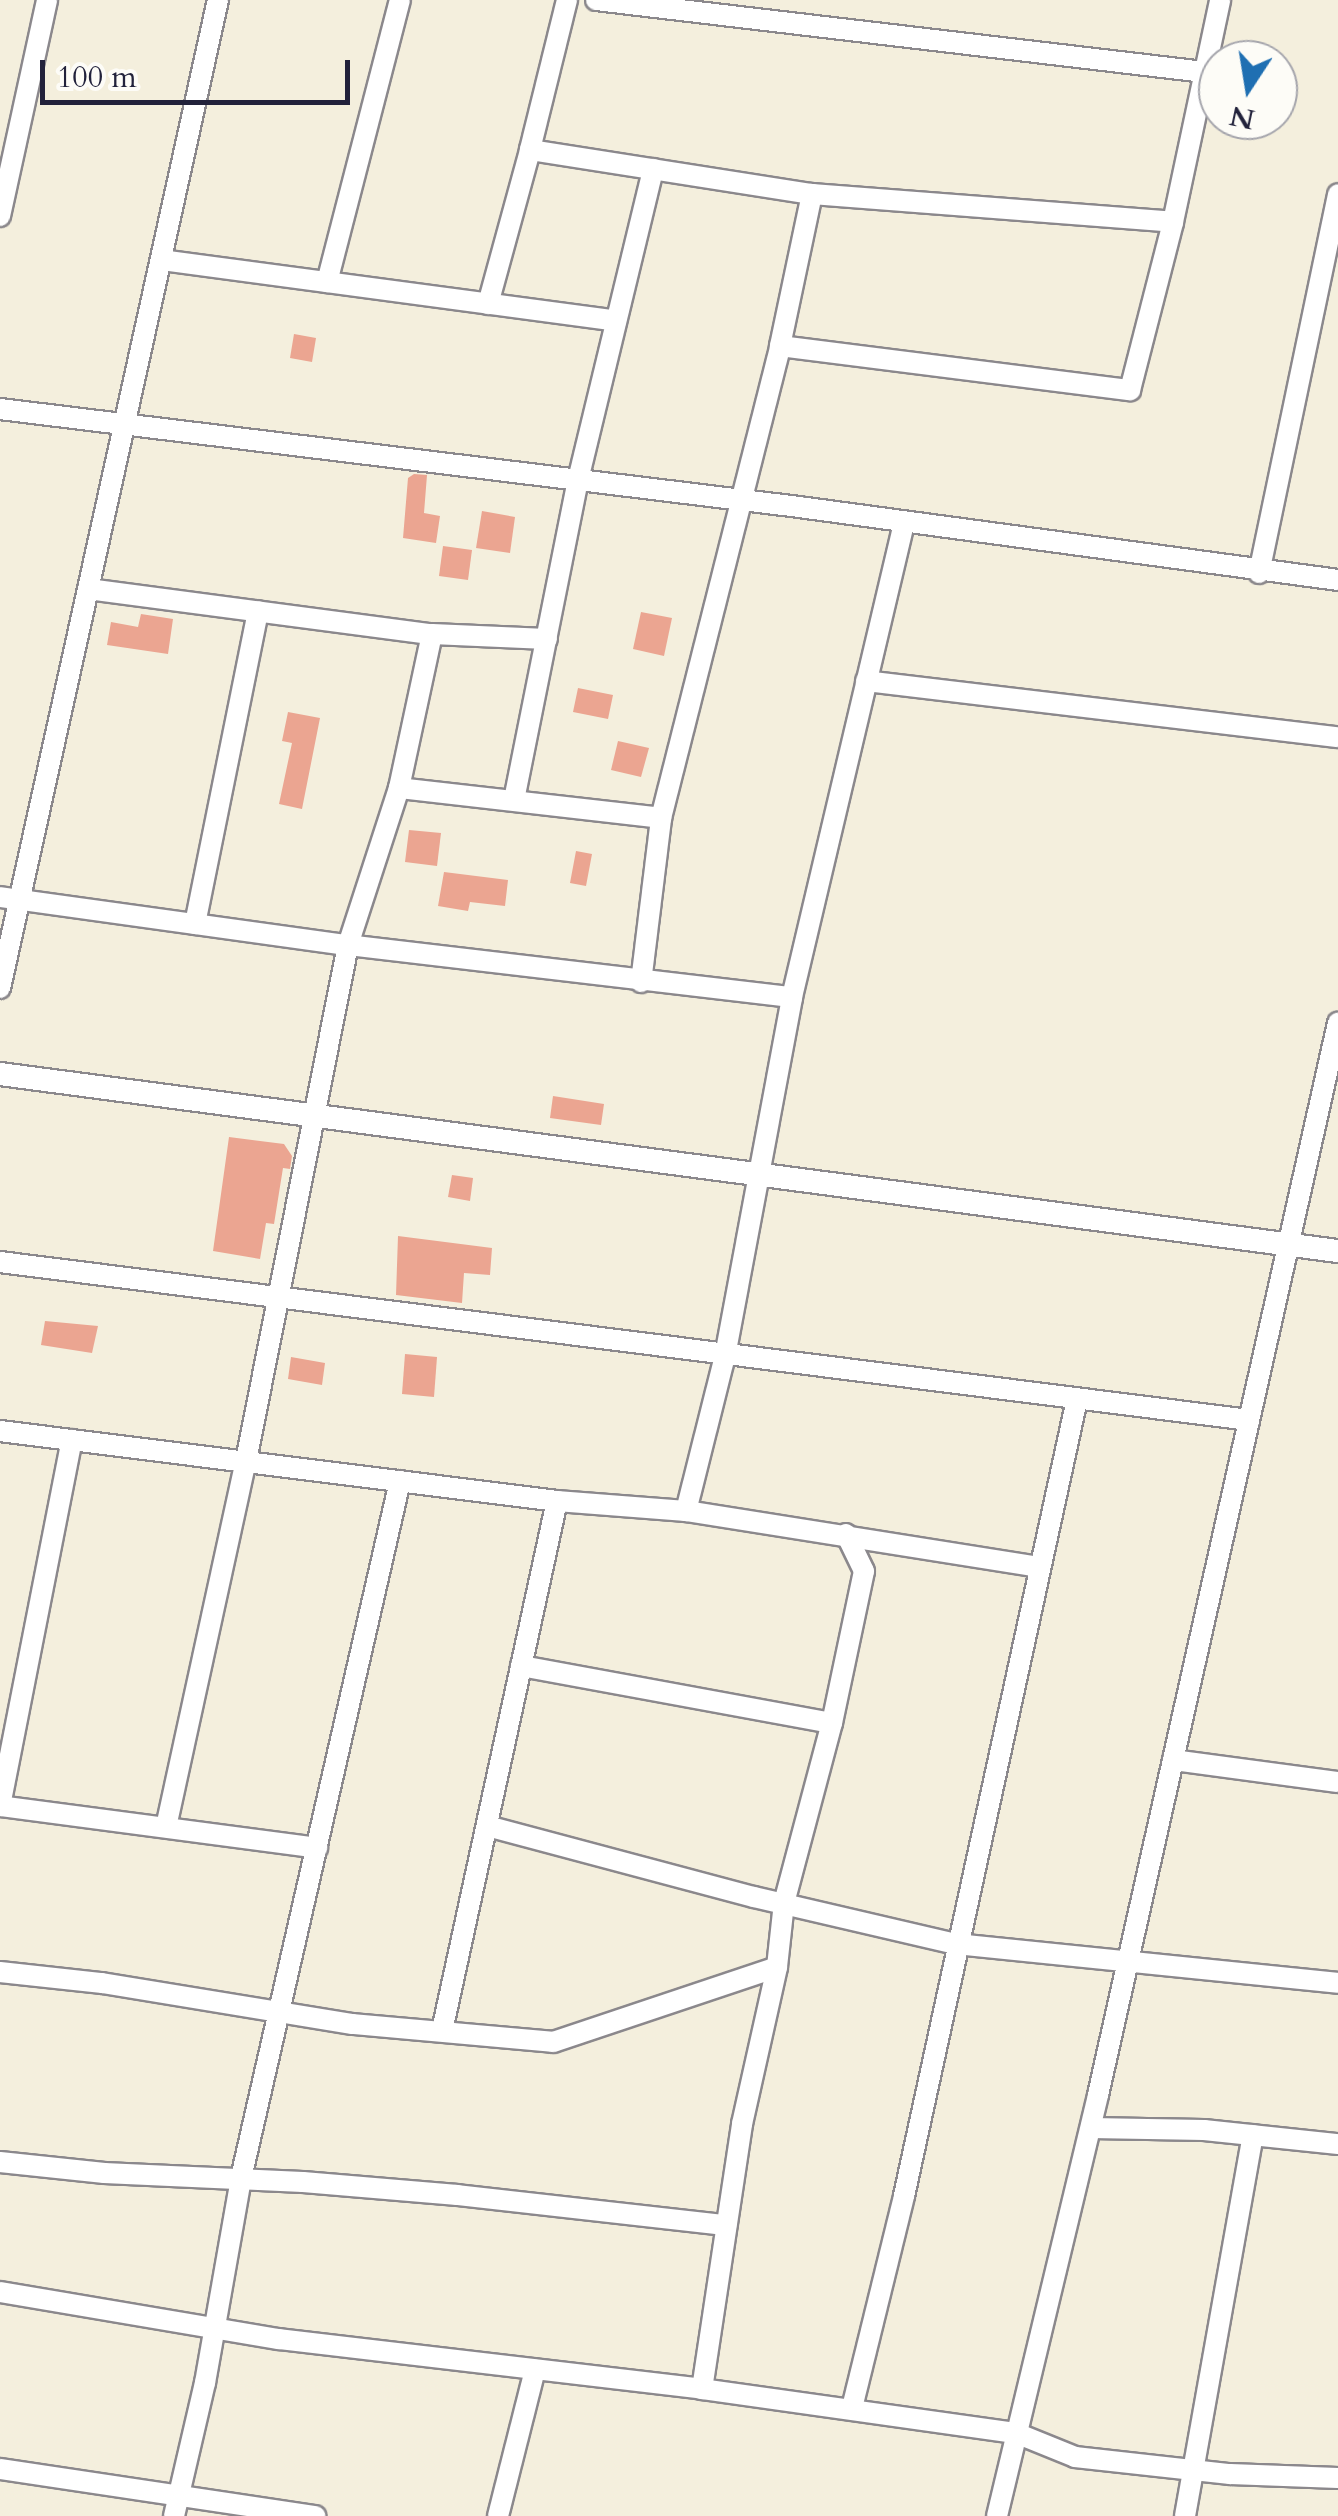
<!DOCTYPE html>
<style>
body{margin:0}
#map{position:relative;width:1338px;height:2516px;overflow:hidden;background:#f4efdd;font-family:Cardo,serif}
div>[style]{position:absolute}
.building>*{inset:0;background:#eba591}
.roads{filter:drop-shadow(2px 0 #8b888c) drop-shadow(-2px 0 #8b888c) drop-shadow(0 2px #8b888c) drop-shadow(0 -2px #8b888c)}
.minor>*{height:20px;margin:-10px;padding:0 10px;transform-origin:10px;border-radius:10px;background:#fff}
.tertiary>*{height:22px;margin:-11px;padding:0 11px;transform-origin:11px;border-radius:11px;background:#fff}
span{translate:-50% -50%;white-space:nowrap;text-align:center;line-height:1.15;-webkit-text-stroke:9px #fdfcf7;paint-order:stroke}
.north{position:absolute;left:1198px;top:40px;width:100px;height:100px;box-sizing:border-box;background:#fdfcf7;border:2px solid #a5a5ac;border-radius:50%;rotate:192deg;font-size:28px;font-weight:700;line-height:40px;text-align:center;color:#22223b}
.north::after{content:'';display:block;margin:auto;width:35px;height:45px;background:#1f6fb2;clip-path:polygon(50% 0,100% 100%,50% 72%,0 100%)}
.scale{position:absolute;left:40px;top:60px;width:310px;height:45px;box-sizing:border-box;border:5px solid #22223b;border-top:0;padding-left:12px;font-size:30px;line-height:35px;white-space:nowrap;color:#22223b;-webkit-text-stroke:8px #fdfcf7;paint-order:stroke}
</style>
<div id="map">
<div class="building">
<i style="clip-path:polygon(294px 334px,316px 338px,312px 362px,290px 358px)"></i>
<i style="clip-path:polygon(414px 474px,427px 475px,424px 513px,440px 516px,436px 543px,403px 538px,408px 478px)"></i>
<i style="clip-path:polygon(482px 511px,515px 517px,510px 553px,476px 548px)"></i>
<i style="clip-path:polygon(443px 546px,472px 550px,468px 580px,439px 576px)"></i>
<i style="clip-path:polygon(641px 612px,672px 618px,664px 656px,633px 649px)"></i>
<i style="clip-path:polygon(141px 614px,173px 619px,168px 654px,107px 645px,111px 622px,138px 627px)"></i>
<i style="clip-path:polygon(578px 688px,613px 695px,608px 719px,573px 712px)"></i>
<i style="clip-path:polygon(288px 712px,320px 718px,302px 809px,279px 804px,292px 743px,282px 741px)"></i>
<i style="clip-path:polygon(618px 741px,649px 748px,641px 777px,611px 770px)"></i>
<i style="clip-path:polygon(409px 830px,441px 833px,437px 866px,405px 862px)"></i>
<i style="clip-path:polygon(576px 851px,592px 854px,586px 886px,570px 883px)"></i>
<i style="clip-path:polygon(444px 872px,508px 880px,505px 906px,470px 902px,468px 911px,438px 906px)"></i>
<i style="clip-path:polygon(553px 1096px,604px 1104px,601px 1125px,550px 1118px)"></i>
<i style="clip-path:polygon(229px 1137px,284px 1144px,292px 1156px,290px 1169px,283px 1168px,274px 1224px,266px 1223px,260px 1259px,213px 1251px)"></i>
<i style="clip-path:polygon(452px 1175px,473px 1178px,470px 1201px,448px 1197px)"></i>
<i style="clip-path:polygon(398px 1236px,492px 1248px,490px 1275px,464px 1273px,462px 1303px,396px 1295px)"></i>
<i style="clip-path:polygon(45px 1321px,98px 1326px,92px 1353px,41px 1345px)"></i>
<i style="clip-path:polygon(405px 1354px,437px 1357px,434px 1397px,402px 1394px)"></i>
<i style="clip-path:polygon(291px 1357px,325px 1363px,322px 1385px,288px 1379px)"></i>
</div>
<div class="roads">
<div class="minor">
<i style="left:567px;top:0;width:154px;rotate:103.9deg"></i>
<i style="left:530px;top:150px;width:285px;rotate:8.9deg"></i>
<i style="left:812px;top:194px;width:362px;rotate:4.4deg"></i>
<i style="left:596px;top:0;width:612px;rotate:6.75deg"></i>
<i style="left:812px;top:194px;width:155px;rotate:101.9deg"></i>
<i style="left:780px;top:346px;width:353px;rotate:7.2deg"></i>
<i style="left:1130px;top:390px;width:173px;rotate:-75.6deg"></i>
<i style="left:1173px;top:222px;width:227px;rotate:-78deg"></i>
<i style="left:0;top:216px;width:221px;rotate:-77.7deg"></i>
<i style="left:161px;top:260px;width:459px;rotate:7.6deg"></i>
<i style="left:327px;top:282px;width:291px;rotate:-75.5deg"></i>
<i style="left:488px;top:304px;width:160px;rotate:-74.7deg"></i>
<i style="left:0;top:409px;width:805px;rotate:6.99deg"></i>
<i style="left:799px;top:507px;width:544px;rotate:7.71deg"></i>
<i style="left:1259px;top:573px;width:387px;rotate:-78.2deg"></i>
<i style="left:88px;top:589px;width:347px;rotate:7.5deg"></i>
<i style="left:432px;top:634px;width:115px;rotate:2.5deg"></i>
<i style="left:866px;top:681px;width:475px;rotate:6.8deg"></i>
<i style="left:399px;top:788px;width:264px;rotate:6.5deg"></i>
<i style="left:514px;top:800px;width:326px;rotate:-78.7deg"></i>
<i style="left:578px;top:480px;width:320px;rotate:-76.4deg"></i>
<i style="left:0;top:897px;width:351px;rotate:7.9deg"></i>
<i style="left:348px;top:945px;width:447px;rotate:6.7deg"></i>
<i style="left:195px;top:924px;width:319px;rotate:-78.6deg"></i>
<i style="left:641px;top:982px;width:165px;rotate:-83deg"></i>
<i style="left:661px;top:818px;width:487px;rotate:-75.8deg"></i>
<i style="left:0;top:988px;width:1012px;rotate:-77.56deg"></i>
<i style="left:0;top:1262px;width:1259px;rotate:7.21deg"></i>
<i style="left:0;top:1431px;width:561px;rotate:7.16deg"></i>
<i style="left:557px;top:1501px;width:129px;rotate:4.4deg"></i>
<i style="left:686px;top:1511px;width:358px;rotate:9deg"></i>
<i style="left:686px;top:1511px;width:160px;rotate:-75.9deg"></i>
<i style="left:725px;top:1356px;width:365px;rotate:-79.4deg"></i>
<i style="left:792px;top:997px;width:487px;rotate:-76.7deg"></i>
<i style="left:521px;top:1666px;width:316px;rotate:10.4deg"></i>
<i style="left:1173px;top:1760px;width:166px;rotate:7.6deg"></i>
<i style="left:0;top:1806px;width:373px;rotate:-78.9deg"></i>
<i style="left:0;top:1806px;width:320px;rotate:7.5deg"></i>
<i style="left:487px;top:1826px;width:276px;rotate:14.9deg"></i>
<i style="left:754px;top:1897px;width:207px;rotate:13.1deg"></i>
<i style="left:956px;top:1944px;width:384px;rotate:5.8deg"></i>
<i style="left:166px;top:1827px;width:375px;rotate:-77.7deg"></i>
<i style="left:246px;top:1461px;width:526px;rotate:-78.82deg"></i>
<i style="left:348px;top:945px;width:165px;rotate:-72deg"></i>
<i style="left:399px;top:788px;width:157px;rotate:-77.9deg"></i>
<i style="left:0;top:1972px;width:103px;rotate:6.2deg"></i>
<i style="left:102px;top:1983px;width:254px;rotate:9.3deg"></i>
<i style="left:353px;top:2024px;width:201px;rotate:5.1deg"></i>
<i style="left:553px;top:2042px;width:236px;rotate:-18.5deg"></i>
<i style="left:442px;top:2031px;width:542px;rotate:-77.76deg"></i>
<i style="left:1091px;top:2128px;width:113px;rotate:1deg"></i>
<i style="left:1204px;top:2130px;width:135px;rotate:6deg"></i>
<i style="left:0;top:2162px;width:105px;rotate:6deg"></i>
<i style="left:104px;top:2173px;width:199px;rotate:2.6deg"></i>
<i style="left:303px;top:2182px;width:155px;rotate:4.8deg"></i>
<i style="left:457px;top:2195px;width:271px;rotate:6.4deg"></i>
<i style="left:0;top:2292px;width:283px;rotate:9.6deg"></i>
<i style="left:279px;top:2339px;width:426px;rotate:6.7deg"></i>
<i style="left:702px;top:2389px;width:317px;rotate:8deg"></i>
<i style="left:1016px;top:2433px;width:64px;rotate:22.1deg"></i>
<i style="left:1075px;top:2457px;width:156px;rotate:6.3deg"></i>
<i style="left:1230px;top:2474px;width:108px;rotate:2.1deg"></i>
<i style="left:702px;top:2389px;width:268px;rotate:-81.4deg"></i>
<i style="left:742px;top:2124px;width:161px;rotate:-77.4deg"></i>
<i style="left:777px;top:1967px;width:64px;rotate:-83.8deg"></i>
<i style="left:784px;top:1903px;width:186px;rotate:-75.1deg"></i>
<i style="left:832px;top:1723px;width:155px;rotate:-78.1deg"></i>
<i style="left:864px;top:1571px;width:41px;rotate:-115.9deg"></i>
<i style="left:852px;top:2408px;width:218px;rotate:-76.2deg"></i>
<i style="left:904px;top:2196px;width:816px;rotate:-77.75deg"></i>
<i style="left:0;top:2469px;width:319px;rotate:8.5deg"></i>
<i style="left:174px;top:2516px;width:137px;rotate:-76.9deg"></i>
<i style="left:205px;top:2383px;width:208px;rotate:-80deg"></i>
<i style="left:241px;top:2178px;width:715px;rotate:-77.15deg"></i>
<i style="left:498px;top:2516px;width:151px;rotate:-75.8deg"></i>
<i style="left:997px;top:2516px;width:433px;rotate:-76.5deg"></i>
<i style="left:1098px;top:2095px;width:1099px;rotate:-77.38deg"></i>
<i style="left:1185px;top:2516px;width:387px;rotate:-79.9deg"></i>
</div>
<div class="tertiary">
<i style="left:0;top:1074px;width:1350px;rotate:7.54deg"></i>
</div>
</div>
<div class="north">N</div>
<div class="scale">100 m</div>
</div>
